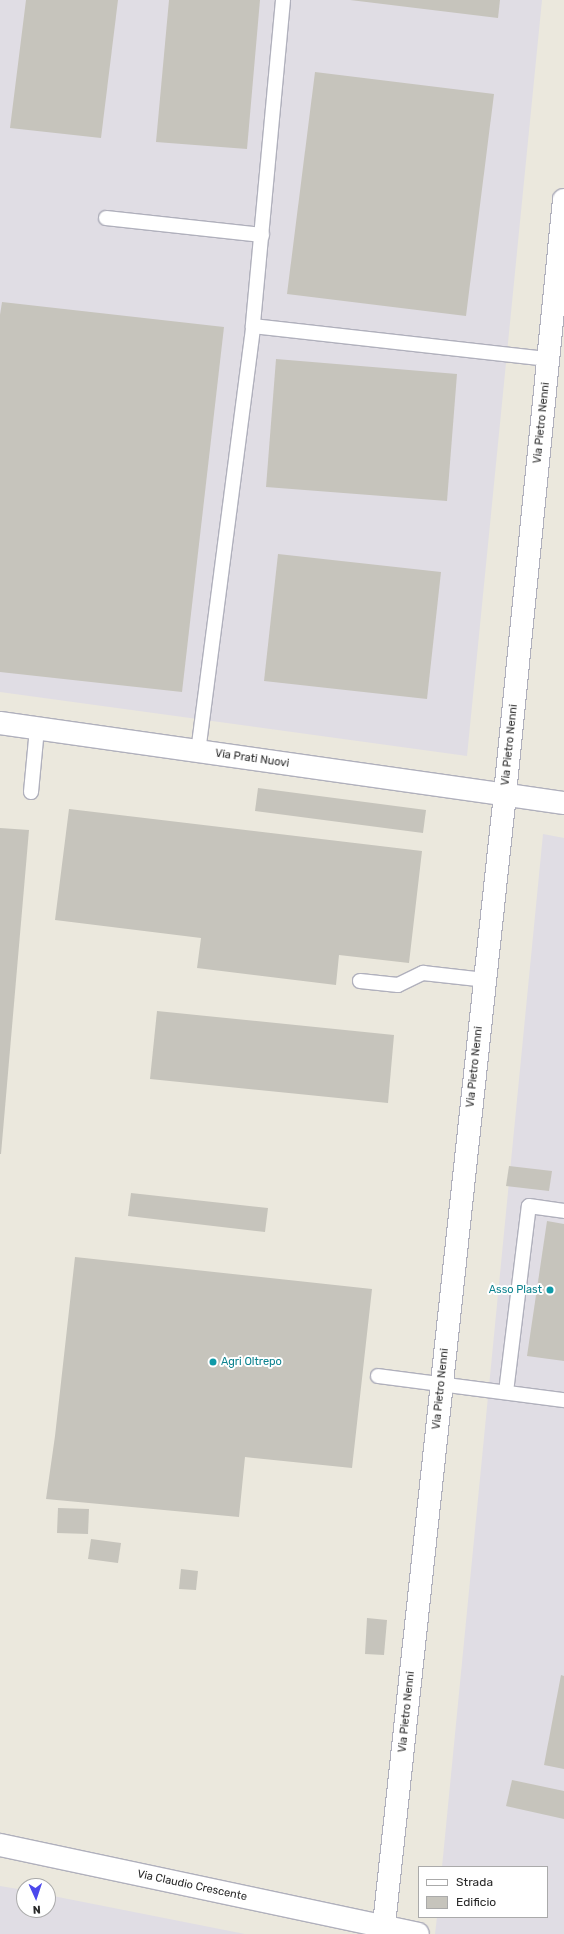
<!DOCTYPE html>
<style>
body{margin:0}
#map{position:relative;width:564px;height:1934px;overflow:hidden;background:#ebe8dd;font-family:Rubik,sans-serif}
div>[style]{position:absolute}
.industrial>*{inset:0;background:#e0dde4}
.building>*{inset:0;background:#c6c4bc}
.roads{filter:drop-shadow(1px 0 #b0b0bc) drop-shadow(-1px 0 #b0b0bc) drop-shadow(0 1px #b0b0bc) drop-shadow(0 -1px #b0b0bc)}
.service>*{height:14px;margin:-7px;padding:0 7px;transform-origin:7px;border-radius:7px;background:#fff}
.minor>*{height:22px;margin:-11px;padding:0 11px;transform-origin:11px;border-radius:11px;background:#fff}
.tertiary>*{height:22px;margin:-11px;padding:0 11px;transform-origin:11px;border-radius:11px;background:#fff}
.dots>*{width:11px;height:11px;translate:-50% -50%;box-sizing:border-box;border:2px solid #fff;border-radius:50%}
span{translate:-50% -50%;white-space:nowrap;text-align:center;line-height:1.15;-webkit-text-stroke:4px #fff;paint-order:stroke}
.street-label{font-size:11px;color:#2a2a2a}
.culture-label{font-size:11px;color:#0d838f}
.right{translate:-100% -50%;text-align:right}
.left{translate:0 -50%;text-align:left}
.legend{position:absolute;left:418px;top:1866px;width:130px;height:52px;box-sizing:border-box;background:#fff;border:1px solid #aaa;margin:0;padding:5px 7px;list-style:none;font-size:12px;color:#2a2a2a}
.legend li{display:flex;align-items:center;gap:8px;height:20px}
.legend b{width:20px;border:1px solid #aaa}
.north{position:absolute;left:16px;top:1878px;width:40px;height:40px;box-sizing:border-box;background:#fff;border:1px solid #aaa;border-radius:50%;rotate:177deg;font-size:11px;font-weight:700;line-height:16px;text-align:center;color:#2a2a2a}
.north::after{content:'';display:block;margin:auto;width:14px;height:18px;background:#4c48ec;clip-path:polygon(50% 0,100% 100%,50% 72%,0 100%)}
</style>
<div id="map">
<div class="industrial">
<i style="clip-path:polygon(0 0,542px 0,467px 756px,0 692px)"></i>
<i style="clip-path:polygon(543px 834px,564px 838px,564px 1934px,435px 1934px,437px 1917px,547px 1917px,547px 1867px,442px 1867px)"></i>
<i style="clip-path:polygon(0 1886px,24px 1890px,24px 1910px,48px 1910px,48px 1895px,245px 1934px,0 1934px)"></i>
</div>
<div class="building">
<i style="clip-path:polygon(26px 0,118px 0,101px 138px,10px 128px)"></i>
<i style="clip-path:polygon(169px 0,260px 0,247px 149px,156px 142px)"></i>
<i style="clip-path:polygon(350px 0,500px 0,498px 18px)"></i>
<i style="clip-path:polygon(315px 72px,494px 94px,466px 316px,287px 294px)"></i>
<i style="clip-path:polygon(2px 302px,224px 327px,182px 692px,0 672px,0 315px)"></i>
<i style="clip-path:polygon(276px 359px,457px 374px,447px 501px,266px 487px)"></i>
<i style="clip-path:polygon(278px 554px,441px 572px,427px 699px,264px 681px)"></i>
<i style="clip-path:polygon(258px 788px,426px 810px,423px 833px,255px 811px)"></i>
<i style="clip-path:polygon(69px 809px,422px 851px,409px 963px,339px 955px,336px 985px,197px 968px,201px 938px,55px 920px)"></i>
<i style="clip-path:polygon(0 828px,29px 830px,1px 1154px,0 1154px)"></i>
<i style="clip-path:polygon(157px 1011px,394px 1035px,388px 1103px,150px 1079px)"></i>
<i style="clip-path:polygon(509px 1166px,552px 1171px,549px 1191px,506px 1186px)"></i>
<i style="clip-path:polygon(131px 1193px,268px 1208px,265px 1232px,128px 1216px)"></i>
<i style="clip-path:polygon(547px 1221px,564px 1224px,564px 1361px,527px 1356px)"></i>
<i style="clip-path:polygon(75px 1257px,372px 1289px,352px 1468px,245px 1457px,239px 1517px,46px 1499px,55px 1436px)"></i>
<i style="clip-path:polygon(58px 1508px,89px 1509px,88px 1534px,57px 1533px)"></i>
<i style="clip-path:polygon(91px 1539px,121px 1543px,118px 1563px,88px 1559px)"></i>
<i style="clip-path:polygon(181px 1569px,198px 1571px,196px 1590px,179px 1589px)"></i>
<i style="clip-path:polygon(367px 1618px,387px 1620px,384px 1655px,365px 1654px)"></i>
<i style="clip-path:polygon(561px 1675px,564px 1676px,564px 1769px,544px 1765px)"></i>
<i style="clip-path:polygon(512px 1780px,564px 1791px,564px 1819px,506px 1806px)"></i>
</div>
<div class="roads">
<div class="service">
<i style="left:283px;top:0;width:327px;rotate:95.3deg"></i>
<i style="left:253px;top:326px;width:297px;rotate:6.4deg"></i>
<i style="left:106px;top:218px;width:157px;rotate:6.2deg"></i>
<i style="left:198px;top:752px;width:430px;rotate:-82.6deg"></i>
<i style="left:31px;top:792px;width:64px;rotate:-84.6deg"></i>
<i style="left:360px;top:981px;width:38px;rotate:6deg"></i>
<i style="left:398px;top:985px;width:28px;rotate:-26deg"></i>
<i style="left:423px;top:973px;width:62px;rotate:6.4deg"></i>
<i style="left:378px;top:1376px;width:188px;rotate:7.4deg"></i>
<i style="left:506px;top:1392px;width:187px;rotate:-83deg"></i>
<i style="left:529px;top:1206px;width:35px;rotate:8deg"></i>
</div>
<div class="minor">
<i style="left:0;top:723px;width:570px;rotate:8.07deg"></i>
<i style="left:0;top:1845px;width:427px;rotate:12deg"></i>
</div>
<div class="tertiary">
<i style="left:383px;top:1934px;width:1147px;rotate:-83.89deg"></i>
<i style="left:505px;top:794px;width:597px;rotate:-84.33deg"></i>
</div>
</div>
<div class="dots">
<i style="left:550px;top:1290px;background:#0f9aa8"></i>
<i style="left:213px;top:1362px;background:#0f9aa8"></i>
</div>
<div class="street-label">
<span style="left:542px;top:423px;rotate:-84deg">Via Pietro Nenni</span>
<span style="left:510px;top:745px;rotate:-84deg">Via Pietro Nenni</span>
<span style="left:252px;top:759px;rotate:8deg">Via Prati Nuovi</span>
<span style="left:475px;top:1067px;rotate:-84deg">Via Pietro Nenni</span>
<span style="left:441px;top:1389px;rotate:-84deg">Via Pietro Nenni</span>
<span style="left:407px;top:1712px;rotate:-84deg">Via Pietro Nenni</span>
<span style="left:192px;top:1886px;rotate:12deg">Via Claudio Crescente</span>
</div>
<div class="culture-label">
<span class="right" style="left:542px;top:1290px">Asso Plast</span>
<span class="left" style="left:221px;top:1362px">Agri Oltrepo</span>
</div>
<ul class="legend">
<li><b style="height:5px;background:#fff"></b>Strada</li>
<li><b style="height:11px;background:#c6c4bc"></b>Edificio</li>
</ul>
<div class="north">N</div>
</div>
